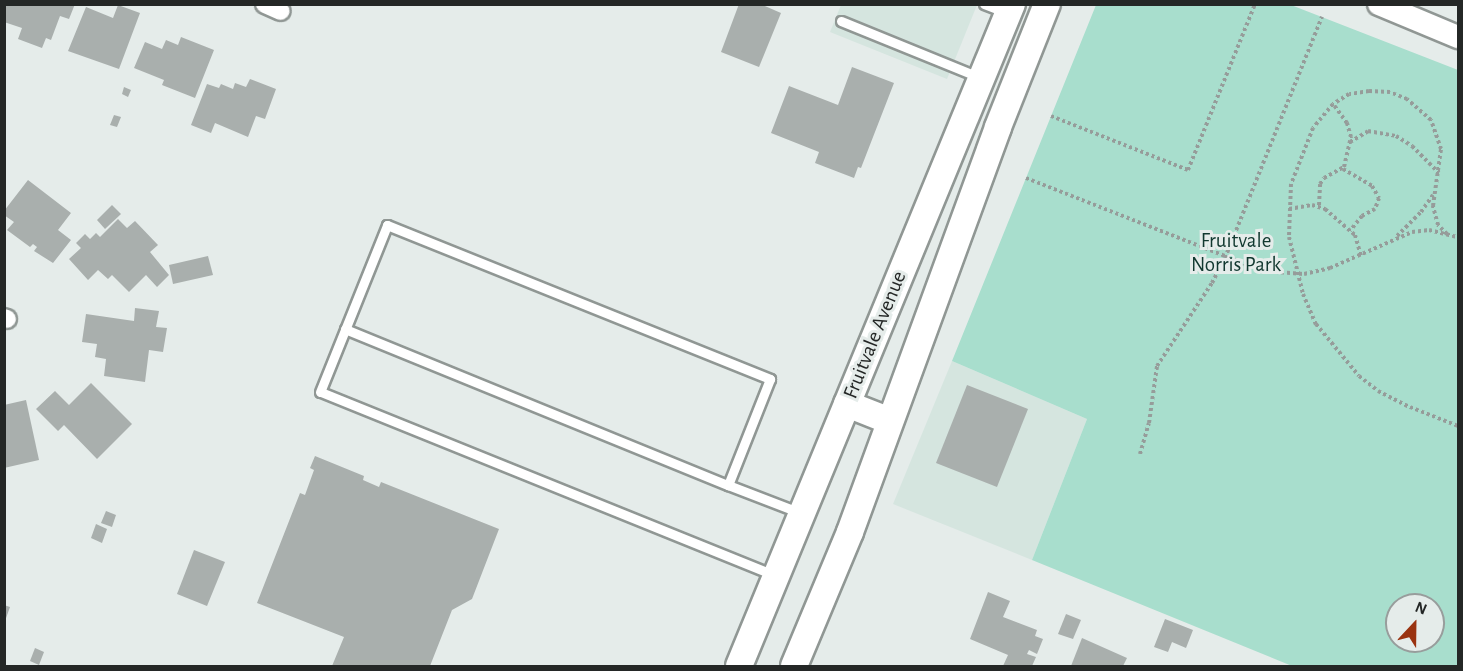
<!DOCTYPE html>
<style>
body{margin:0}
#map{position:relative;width:1463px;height:671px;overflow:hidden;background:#e5ecea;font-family:"Alegreya Sans",sans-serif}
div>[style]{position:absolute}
.built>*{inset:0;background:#d5e5df}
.green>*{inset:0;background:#a8decd}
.building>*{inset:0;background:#a9afad}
.path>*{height:4px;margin-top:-2px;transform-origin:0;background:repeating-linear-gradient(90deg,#969c9a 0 3px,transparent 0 6px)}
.roads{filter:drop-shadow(2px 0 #909794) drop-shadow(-2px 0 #909794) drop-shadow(0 2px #909794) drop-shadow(0 -2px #909794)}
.service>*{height:9px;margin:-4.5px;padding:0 4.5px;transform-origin:4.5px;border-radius:4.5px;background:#fff}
.minor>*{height:18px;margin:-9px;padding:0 9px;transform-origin:9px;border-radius:9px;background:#fff}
.tertiary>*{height:22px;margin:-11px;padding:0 11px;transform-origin:11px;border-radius:11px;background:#fff}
.secondary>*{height:26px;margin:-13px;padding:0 13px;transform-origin:13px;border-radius:13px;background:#fff}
span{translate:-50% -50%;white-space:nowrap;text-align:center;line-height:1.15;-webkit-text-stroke:6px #e5ecea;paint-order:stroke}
.park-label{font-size:21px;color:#11382f}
.street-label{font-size:21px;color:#242726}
.frame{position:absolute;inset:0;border:6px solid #242726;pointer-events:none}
.north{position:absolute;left:1385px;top:593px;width:60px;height:60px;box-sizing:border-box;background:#e5ecea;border:2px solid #989d9c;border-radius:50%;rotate:22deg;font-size:16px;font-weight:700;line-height:24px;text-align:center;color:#242726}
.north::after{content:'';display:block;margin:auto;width:21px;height:27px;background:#9a3310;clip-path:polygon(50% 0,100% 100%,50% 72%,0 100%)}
</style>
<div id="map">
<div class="built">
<i style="clip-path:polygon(841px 5px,977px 5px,947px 79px,830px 32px)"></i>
<i style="clip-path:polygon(952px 361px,1087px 419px,1032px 560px,893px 504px)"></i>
</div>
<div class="green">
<i style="clip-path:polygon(evenodd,1096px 5px,1291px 5px,1458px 70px,1458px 666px,1292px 666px,1032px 560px,1087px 419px,952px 361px,1096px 5px,1397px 605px,1433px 605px,1433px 641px,1397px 641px,1397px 605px)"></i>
</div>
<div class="building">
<i style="clip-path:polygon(4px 4px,75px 4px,69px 19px,60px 16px,51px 40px,46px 38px,42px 48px,18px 39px,22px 28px,4px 22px)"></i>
<i style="clip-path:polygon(739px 4px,760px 4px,781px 13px,759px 67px,721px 52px)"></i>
<i style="clip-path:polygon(118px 5px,140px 13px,119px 69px,68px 51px,86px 7px,113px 18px)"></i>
<i style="clip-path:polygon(181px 37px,214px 50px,195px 98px,162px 85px,164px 80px,134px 68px,145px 42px,162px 49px,166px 40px,178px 45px)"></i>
<i style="clip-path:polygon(852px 67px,894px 83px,861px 168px,858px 167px,854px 178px,815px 163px,819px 152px,771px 133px,789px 86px,838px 105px)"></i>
<i style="clip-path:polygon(250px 79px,276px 89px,265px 119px,256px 116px,248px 137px,215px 123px,211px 133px,191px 125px,207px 84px,219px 88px,221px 84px,233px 89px,235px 83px,246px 87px)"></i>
<i style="clip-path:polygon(124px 87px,131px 90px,128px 97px,122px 94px)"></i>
<i style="clip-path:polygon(114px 115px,121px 117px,117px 127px,110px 125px)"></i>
<i style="clip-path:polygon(28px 180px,71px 213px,58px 230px,71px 240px,53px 263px,34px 251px,37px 247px,33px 244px,30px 247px,7px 230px,14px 222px,4px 215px,4px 211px)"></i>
<i style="clip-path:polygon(112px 205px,121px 214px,105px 229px,97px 220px)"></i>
<i style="clip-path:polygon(118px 219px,127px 228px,135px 221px,158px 245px,150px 252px,169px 275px,157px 287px,146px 275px,129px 292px,112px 275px,108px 279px,98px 270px,88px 280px,69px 259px,81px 248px,76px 243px,85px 234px,90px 239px,96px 233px,100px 237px)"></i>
<i style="clip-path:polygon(208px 256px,213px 275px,173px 284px,169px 265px)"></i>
<i style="clip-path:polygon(135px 308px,159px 311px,156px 327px,167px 328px,163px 352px,149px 350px,145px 382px,104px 376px,106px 359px,95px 357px,97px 344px,82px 342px,86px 314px,134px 321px)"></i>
<i style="clip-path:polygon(91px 383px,132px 424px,97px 459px,64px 425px,58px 431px,36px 409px,55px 391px,69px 405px)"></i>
<i style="clip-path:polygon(967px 385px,1028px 409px,997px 487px,936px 463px)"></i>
<i style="clip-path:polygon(26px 400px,39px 460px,4px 468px,4px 405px)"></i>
<i style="clip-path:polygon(315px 456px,364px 476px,363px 480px,379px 487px,381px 482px,499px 529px,472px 599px,452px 610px,430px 666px,332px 666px,344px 637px,257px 603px,300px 493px,305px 495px,314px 470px,310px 468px)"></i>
<i style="clip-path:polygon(106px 511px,116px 515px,112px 527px,101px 523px)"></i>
<i style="clip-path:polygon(96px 524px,107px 529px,102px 543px,91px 538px)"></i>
<i style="clip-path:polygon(194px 550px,225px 562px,207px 606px,177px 594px)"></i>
<i style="clip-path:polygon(988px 592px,1010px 601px,1003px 617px,1037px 630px,1035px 636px,1043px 639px,1037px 654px,1029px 650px,1027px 654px,1036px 657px,1032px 666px,1003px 666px,1008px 655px,970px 639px)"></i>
<i style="clip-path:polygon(4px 605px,10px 607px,5px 621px,4px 621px)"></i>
<i style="clip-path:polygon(1066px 614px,1081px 620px,1073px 639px,1058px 634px)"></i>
<i style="clip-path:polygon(1165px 619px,1193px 630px,1186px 648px,1172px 642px,1168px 652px,1154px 647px)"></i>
<i style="clip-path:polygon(1082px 638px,1127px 658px,1123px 666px,1071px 666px)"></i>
<i style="clip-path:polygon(35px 648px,44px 652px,39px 665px,30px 661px)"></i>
</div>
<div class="path">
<i style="left:1051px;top:116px;width:147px;rotate:21.5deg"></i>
<i style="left:1188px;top:170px;width:179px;rotate:-68deg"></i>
<i style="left:1350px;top:142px;width:21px;rotate:-31deg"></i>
<i style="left:1368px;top:131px;width:28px;rotate:10deg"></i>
<i style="left:1396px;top:136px;width:19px;rotate:32deg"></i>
<i style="left:1412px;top:146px;width:38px;rotate:45deg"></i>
<i style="left:1343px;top:169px;width:34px;rotate:30deg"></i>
<i style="left:1372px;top:186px;width:14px;rotate:60deg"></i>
<i style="left:1379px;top:198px;width:12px;rotate:110deg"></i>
<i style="left:1375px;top:209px;width:15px;rotate:152deg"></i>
<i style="left:1362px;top:216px;width:19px;rotate:129deg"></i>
<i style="left:1026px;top:178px;width:255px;rotate:21.4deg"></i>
<i style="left:1263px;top:271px;width:41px;rotate:4.2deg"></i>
<i style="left:1304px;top:274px;width:27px;rotate:-13deg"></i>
<i style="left:1330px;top:268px;width:90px;rotate:-23.7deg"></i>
<i style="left:1412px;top:232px;width:17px;rotate:-7deg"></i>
<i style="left:1429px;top:230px;width:30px;rotate:14deg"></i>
<i style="left:1319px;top:205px;width:21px;rotate:-87deg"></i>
<i style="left:1320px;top:184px;width:7px;rotate:-56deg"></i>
<i style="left:1324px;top:178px;width:23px;rotate:-29deg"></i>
<i style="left:1344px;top:167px;width:31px;rotate:-77deg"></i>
<i style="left:1351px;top:137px;width:15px;rotate:-106deg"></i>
<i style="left:1347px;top:123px;width:24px;rotate:-126deg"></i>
<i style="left:1289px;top:209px;width:23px;rotate:-10deg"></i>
<i style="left:1312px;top:205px;width:14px;rotate:17deg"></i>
<i style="left:1325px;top:209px;width:40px;rotate:41deg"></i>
<i style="left:1355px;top:235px;width:22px;rotate:74deg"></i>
<i style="left:1447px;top:234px;width:13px;rotate:-135deg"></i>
<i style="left:1438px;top:225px;width:20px;rotate:-105deg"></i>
<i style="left:1433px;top:206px;width:58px;rotate:-82deg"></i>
<i style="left:1441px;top:149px;width:31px;rotate:-109deg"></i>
<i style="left:1431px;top:120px;width:32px;rotate:-139deg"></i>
<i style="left:1407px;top:99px;width:18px;rotate:-158deg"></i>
<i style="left:1390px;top:92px;width:21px;rotate:-177deg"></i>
<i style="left:1369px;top:91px;width:20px;rotate:171deg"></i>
<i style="left:1349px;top:94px;width:19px;rotate:148deg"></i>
<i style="left:1333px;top:104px;width:31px;rotate:130deg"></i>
<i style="left:1313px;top:128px;width:60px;rotate:111.4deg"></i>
<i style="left:1291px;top:184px;width:53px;rotate:92.2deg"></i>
<i style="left:1289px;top:237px;width:59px;rotate:76.2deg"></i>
<i style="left:1303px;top:294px;width:33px;rotate:67deg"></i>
<i style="left:1316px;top:324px;width:67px;rotate:50.4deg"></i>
<i style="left:1359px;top:376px;width:24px;rotate:38deg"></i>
<i style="left:1378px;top:391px;width:36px;rotate:27deg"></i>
<i style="left:1410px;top:407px;width:52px;rotate:21.6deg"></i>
<i style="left:1397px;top:236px;width:34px;rotate:-45deg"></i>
<i style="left:1421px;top:212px;width:21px;rotate:-55deg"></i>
<i style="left:1140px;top:454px;width:32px;rotate:-74deg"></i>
<i style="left:1149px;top:423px;width:58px;rotate:-82deg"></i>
<i style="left:1157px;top:366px;width:100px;rotate:-56.5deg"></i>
<i style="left:1212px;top:283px;width:28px;rotate:-63deg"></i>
<i style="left:1225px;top:258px;width:260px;rotate:-68.1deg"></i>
</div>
<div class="roads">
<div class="service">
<i style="left:984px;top:4px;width:25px;rotate:21deg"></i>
<i style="left:841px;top:21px;width:149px;rotate:22.1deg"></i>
<i style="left:345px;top:329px;width:414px;rotate:22.2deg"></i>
<i style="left:774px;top:575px;width:489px;rotate:-158deg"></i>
<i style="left:320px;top:392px;width:180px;rotate:-68.1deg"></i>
<i style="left:387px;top:225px;width:413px;rotate:21.9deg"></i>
<i style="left:770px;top:379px;width:114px;rotate:111.6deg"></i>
<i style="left:728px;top:485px;width:78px;rotate:21deg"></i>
</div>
<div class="minor">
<i style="left:265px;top:4px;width:17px;rotate:24deg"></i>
<i style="left:4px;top:318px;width:3px;rotate:18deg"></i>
</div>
<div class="tertiary">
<i style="left:1379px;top:4px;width:86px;rotate:22.7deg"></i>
</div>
<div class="secondary">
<i style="left:847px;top:404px;width:46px;rotate:21.6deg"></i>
<i style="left:739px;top:666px;width:716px;rotate:-67.59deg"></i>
<i style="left:794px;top:666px;width:145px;rotate:-67.3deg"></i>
<i style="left:850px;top:532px;width:431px;rotate:-69.9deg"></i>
<i style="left:998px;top:127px;width:132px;rotate:-68.3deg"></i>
</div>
</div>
<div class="park-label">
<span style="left:1236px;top:253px">Fruitvale<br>Norris Park</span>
</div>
<div class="street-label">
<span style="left:875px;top:335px;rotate:-68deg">Fruitvale Avenue</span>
</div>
<div class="frame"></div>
<div class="north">N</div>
</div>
